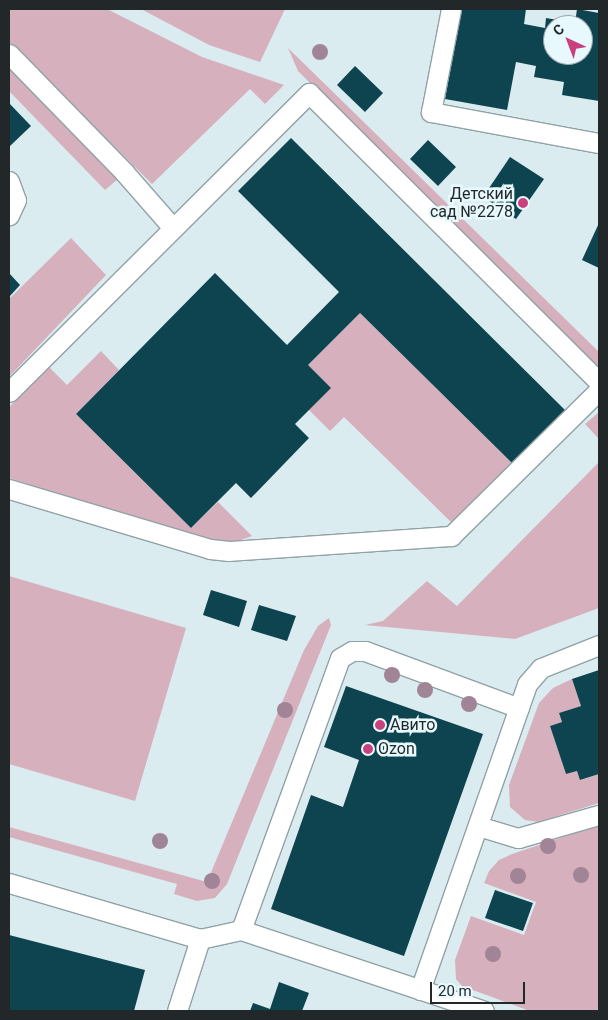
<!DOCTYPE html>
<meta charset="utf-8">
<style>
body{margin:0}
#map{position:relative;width:608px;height:1020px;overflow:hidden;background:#dbecf1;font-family:Roboto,sans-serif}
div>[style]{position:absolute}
.green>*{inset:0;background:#d6b0bc}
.building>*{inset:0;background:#0d4450}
.roads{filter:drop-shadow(1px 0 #91a2a6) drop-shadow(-1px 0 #91a2a6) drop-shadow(0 1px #91a2a6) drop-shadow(0 -1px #91a2a6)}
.lane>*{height:19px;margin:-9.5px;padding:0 9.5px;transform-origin:9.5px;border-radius:9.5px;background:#fff}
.trees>*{width:16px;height:16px;margin:-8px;border-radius:50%;background:#a18495}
.dots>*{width:14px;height:14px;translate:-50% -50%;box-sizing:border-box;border:2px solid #e8f9fe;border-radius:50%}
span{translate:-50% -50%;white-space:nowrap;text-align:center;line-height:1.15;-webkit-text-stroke:5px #e8f9fe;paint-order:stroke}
.poi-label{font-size:16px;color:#22282a}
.right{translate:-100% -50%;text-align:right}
.left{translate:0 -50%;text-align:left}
.frame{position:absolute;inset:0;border:10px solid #22282a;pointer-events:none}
.north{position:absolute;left:543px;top:15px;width:50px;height:50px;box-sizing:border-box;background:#e8f9fe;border:1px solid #99a5a9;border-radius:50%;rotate:317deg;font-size:14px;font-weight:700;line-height:20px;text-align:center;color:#22282a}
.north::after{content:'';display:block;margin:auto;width:18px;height:22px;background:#c8407e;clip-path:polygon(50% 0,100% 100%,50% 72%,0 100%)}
.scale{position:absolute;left:430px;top:982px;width:95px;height:22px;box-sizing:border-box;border:2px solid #22282a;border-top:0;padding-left:6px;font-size:15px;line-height:18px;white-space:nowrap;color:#22282a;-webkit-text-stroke:4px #e8f9fe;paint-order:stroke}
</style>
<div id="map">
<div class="green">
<i style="clip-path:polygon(9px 9px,107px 9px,202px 57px,284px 85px,265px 104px,250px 89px,152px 184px,9px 42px)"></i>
<i style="clip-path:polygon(141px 9px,285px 9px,260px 62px,209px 45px)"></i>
<i style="clip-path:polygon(288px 48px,599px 352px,599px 370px,298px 71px)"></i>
<i style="clip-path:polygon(9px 67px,118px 179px,105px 190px,9px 91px)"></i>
<i style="clip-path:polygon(71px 238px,106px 275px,9px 377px,9px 299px)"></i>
<i style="clip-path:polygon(360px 313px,513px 464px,453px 524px,344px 417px,330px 431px,309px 410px,308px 365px)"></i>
<i style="clip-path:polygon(101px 351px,119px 370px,76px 414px,191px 528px,218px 502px,252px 536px,233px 543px,212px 542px,9px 478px,9px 407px,49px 367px,67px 385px)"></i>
<i style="clip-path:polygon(599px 412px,599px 439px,585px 424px)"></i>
<i style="clip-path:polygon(599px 462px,599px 608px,515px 639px,365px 625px,383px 621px,427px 581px,457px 606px)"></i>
<i style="clip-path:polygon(9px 576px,186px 628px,135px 801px,9px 764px)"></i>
<i style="clip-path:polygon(329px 618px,331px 625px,227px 884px,215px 898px,197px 901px,174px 894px,177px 884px,9px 837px,9px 827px,207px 882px,304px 650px,318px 626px)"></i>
<i style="clip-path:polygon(572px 679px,581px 706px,559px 713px,562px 722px,550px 726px,566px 774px,577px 771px,581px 780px,599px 774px,599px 803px,538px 822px,525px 820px,510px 807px,509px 785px,539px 703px,553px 688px)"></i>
<i style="clip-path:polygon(599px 825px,599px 1005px,597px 1011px,530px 1011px,462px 986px,456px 979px,455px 960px,471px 916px,524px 935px,536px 902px,484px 883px,489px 871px,499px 860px,512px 854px)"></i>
</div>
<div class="building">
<i style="clip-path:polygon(evenodd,461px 9px,526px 9px,524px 24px,545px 28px,546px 18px,575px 23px,577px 9px,599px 13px,599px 101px,562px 95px,564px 82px,534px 77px,536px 66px,516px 62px,507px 110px,445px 99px,461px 9px,553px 25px,583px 25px,583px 55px,553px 55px,553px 25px)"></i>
<i style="clip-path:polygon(355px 66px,383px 93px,365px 112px,337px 85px)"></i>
<i style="clip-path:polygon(9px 103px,31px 126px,10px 146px,9px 144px)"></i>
<i style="clip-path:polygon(291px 138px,566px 411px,513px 464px,360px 313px,308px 365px,331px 388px,295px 424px,309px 438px,251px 498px,236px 483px,191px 528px,76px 414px,215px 273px,287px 345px,339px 292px,238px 191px)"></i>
<i style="clip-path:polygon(428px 140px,456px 167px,438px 186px,410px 159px)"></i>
<i style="clip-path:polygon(510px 157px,544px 179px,516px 219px,483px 197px)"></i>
<i style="clip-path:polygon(599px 223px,599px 268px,582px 260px)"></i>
<i style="clip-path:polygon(9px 273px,20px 285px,9px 297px)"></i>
<i style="clip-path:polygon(211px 590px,247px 601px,239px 627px,203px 615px)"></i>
<i style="clip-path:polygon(259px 605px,296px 616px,287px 641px,251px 630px)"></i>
<i style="clip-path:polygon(599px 670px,599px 774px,580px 780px,577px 771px,566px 774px,550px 726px,562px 722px,559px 713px,581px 706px,572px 679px)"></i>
<i style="clip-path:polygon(346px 686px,483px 734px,404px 956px,271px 909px,311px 795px,343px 807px,359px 760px,324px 747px)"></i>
<i style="clip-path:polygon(495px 890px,533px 903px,523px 931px,485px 918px)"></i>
<i style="clip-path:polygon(9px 935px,145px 970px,134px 1011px,9px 1011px)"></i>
<i style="clip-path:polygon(279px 982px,309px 993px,302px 1011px,250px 1011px,253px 1003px,270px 1009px)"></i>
</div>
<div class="roads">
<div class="lane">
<i style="left:451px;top:9px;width:105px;rotate:101deg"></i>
<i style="left:431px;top:112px;width:171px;rotate:10.5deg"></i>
<i style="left:9px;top:54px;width:165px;rotate:45.7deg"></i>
<i style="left:124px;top:172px;width:74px;rotate:48.8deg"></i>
<i style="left:9px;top:181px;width:20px;rotate:70deg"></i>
<i style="left:16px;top:200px;width:17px;rotate:115deg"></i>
<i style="left:9px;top:392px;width:424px;rotate:-44.9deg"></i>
<i style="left:309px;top:93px;width:409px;rotate:44.9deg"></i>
<i style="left:9px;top:489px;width:210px;rotate:16.6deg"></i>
<i style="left:210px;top:549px;width:19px;rotate:6deg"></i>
<i style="left:229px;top:551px;width:223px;rotate:-3.9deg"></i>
<i style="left:451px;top:536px;width:208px;rotate:-44.6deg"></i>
<i style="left:478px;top:826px;width:42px;rotate:16.7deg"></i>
<i style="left:518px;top:838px;width:84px;rotate:-15.9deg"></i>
<i style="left:9px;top:883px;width:199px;rotate:16.3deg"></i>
<i style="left:241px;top:930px;width:289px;rotate:-70deg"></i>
<i style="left:340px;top:658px;width:14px;rotate:-30deg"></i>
<i style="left:352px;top:651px;width:13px"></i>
<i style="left:365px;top:651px;width:164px;rotate:20.3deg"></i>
<i style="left:420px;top:990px;width:324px;rotate:-70.7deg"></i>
<i style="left:527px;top:684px;width:21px;rotate:-49deg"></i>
<i style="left:541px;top:668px;width:62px;rotate:-21.6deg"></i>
<i style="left:177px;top:1011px;width:76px;rotate:-72.3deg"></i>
<i style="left:200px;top:939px;width:42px;rotate:-12.4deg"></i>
<i style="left:241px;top:930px;width:256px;rotate:18.4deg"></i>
</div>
</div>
<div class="trees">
<i style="left:320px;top:52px"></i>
<i style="left:392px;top:675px"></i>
<i style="left:425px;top:690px"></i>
<i style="left:469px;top:704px"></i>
<i style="left:285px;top:710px"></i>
<i style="left:160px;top:841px"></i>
<i style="left:548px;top:846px"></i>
<i style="left:581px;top:875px"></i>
<i style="left:518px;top:876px"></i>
<i style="left:212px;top:881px"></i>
<i style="left:493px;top:954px"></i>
</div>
<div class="dots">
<i style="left:523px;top:203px;background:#c8407e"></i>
<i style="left:380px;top:725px;background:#c8407e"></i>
<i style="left:368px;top:749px;background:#c8407e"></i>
</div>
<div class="poi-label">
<span class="right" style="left:513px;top:203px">Детский<br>сад №2278</span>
<span class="left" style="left:390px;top:725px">Авито</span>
<span class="left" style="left:378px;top:749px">Ozon</span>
</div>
<div class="frame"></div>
<div class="north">С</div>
<div class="scale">20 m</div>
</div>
